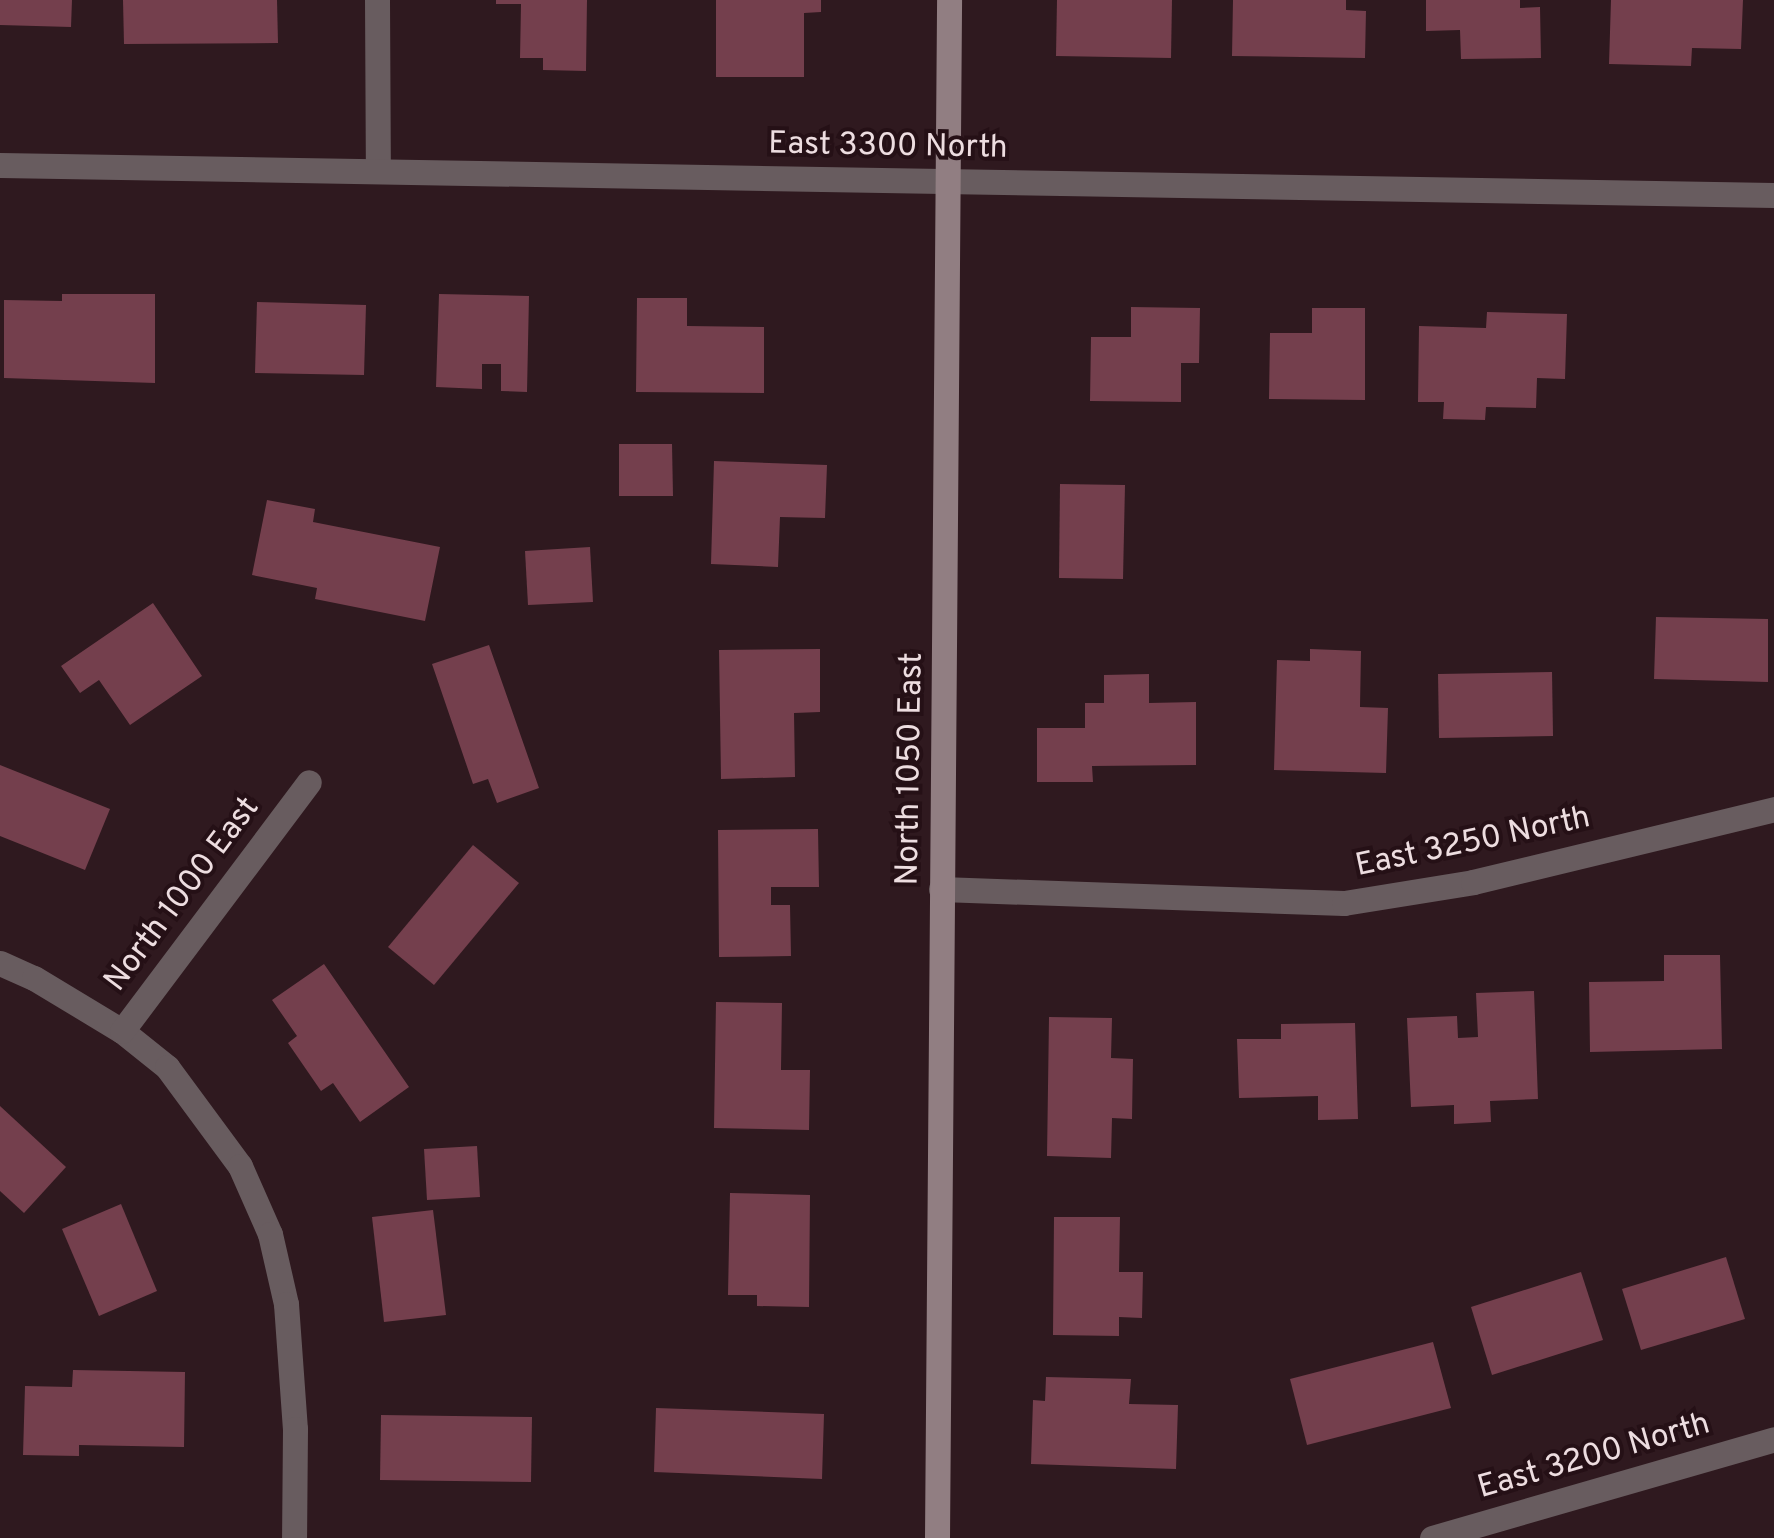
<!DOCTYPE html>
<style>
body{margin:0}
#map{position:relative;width:1774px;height:1538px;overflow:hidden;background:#2f191f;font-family:Overpass,sans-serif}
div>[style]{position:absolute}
.building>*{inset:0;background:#743f4d}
.street>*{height:25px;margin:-12.5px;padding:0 12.5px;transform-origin:12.5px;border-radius:12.5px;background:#685c5f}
.secondary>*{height:25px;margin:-12.5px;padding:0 12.5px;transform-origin:12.5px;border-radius:12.5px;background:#917e82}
span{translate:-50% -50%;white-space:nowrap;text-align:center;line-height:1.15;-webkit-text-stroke:8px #251016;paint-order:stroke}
.street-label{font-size:32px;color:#eddde0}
</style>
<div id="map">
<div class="building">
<i style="clip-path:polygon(0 0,72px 0,71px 27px,0 25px)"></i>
<i style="clip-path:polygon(123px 0,277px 0,278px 43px,124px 44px)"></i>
<i style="clip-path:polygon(496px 0,587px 0,586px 71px,543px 70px,543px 58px,520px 58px,521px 4px,496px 4px)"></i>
<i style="clip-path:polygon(716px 0,821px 0,821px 12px,804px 13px,804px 77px,716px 77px)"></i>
<i style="clip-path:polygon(1057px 0,1172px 0,1171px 58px,1056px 56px)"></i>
<i style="clip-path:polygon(1233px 0,1346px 0,1346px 10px,1366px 11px,1365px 58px,1232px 56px)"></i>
<i style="clip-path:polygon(1426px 0,1520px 0,1520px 8px,1540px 7px,1541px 58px,1461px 59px,1460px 30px,1426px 31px)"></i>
<i style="clip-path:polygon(1611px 0,1743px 0,1741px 49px,1692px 48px,1691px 66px,1609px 64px)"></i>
<i style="clip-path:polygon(62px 294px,155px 294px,155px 383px,4px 378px,4px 300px,62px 301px)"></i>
<i style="clip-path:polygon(439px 294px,529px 296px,527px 392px,501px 391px,501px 364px,482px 364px,482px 389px,436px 387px)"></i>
<i style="clip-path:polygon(637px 298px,687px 298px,687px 326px,764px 327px,764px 393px,636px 392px)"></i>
<i style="clip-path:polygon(257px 302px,366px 305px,364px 375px,255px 373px)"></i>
<i style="clip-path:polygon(1131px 307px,1200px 308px,1199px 363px,1181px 363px,1181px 402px,1090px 401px,1091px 337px,1131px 337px)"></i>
<i style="clip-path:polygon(1312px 308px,1365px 308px,1365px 400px,1269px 399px,1270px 333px,1312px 333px)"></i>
<i style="clip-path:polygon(1487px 312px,1567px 314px,1565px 379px,1537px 378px,1536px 408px,1486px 407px,1485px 420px,1443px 419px,1444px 402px,1418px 402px,1419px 326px,1486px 328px)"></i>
<i style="clip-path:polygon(619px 444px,672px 444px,673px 496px,619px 496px)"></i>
<i style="clip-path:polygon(714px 461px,827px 465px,825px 518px,780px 517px,778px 567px,711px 564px)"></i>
<i style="clip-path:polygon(1060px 484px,1125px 485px,1123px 579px,1059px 578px)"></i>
<i style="clip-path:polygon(267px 500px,315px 509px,313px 522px,440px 547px,425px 621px,315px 599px,317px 588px,252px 575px)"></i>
<i style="clip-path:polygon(590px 547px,593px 602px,528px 605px,525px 551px)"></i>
<i style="clip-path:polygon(153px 603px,202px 676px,130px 725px,99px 680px,80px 693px,61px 666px)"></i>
<i style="clip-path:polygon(1656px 617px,1768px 619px,1768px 682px,1654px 679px)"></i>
<i style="clip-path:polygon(489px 645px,539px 788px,497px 803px,488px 779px,473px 784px,432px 664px)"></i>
<i style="clip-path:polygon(820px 649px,820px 712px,794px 713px,795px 777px,721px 779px,719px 650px)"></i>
<i style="clip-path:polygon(1310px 649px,1361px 651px,1360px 707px,1388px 708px,1386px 773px,1274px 770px,1277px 660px,1310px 661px)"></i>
<i style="clip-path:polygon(1552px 672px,1553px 736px,1439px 738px,1438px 674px)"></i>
<i style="clip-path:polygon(1149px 674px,1149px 703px,1196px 702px,1196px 765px,1092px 766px,1093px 782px,1037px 782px,1037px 728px,1085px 728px,1085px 703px,1104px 703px,1104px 675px)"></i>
<i style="clip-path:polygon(0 765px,110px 809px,85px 870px,0 836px)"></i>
<i style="clip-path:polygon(818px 829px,819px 887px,771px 887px,771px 905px,790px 905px,791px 956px,719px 957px,718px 830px)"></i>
<i style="clip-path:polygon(473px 845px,519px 883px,434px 985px,388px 947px)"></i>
<i style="clip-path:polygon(1664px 955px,1720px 955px,1722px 1049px,1590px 1052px,1589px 982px,1664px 981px)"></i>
<i style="clip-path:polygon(324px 964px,409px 1087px,360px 1122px,333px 1083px,321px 1091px,288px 1043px,297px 1036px,272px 1000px)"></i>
<i style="clip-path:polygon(1534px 991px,1538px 1099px,1490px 1101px,1491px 1122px,1454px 1124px,1454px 1105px,1411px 1107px,1407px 1018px,1457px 1016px,1458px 1038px,1478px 1037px,1476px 993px)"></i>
<i style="clip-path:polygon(716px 1002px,782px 1003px,781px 1070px,810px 1070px,809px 1130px,714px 1128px)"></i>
<i style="clip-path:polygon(1049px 1017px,1112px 1018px,1111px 1058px,1133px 1059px,1132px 1119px,1112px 1118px,1111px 1158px,1047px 1156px)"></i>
<i style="clip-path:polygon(1355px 1023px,1358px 1119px,1318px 1120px,1318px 1096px,1239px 1098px,1237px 1039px,1281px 1039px,1281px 1024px)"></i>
<i style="clip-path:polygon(0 1106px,66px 1167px,24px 1213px,0 1191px)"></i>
<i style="clip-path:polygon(477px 1146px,480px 1197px,427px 1200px,424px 1149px)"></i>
<i style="clip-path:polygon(730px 1193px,810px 1195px,809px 1307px,757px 1306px,757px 1295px,728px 1295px)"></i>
<i style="clip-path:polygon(121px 1204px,157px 1291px,99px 1316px,62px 1229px)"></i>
<i style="clip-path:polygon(433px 1210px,446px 1315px,384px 1322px,372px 1217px)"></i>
<i style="clip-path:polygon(1054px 1217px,1120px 1217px,1119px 1272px,1143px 1272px,1142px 1318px,1119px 1317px,1119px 1336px,1053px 1335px)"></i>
<i style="clip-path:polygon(1726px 1257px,1745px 1319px,1641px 1350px,1622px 1289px)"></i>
<i style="clip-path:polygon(1581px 1272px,1603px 1340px,1492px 1375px,1471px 1307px)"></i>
<i style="clip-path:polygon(1433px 1342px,1451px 1408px,1307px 1445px,1290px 1379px)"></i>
<i style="clip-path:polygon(73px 1370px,185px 1372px,184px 1447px,79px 1445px,79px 1456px,23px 1455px,25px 1386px,72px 1387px)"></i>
<i style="clip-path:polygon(1046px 1377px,1131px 1379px,1129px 1404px,1178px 1405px,1176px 1469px,1031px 1464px,1033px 1400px,1045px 1401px)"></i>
<i style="clip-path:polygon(656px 1408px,824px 1414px,822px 1479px,654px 1472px)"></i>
<i style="clip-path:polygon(381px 1415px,532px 1417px,531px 1482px,380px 1480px)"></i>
</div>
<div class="street">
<i style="left:377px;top:0;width:171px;rotate:89.7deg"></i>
<i style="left:0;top:165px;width:1774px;rotate:0.97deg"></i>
<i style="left:941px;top:889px;width:403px;rotate:2deg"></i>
<i style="left:1344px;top:903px;width:131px;rotate:-9.2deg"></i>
<i style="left:1473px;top:882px;width:310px;rotate:-13.6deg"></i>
<i style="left:0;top:963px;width:37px;rotate:24deg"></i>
<i style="left:34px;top:978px;width:103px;rotate:31.1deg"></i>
<i style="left:122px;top:1031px;width:58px;rotate:38.7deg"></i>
<i style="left:167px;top:1067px;width:123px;rotate:53.6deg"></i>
<i style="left:240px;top:1166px;width:74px;rotate:66.2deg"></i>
<i style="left:270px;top:1234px;width:72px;rotate:77.1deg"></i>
<i style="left:286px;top:1304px;width:125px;rotate:85.9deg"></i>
<i style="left:295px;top:1429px;width:109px;rotate:90.5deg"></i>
<i style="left:122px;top:1031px;width:311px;rotate:-53.1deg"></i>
<i style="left:1432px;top:1538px;width:356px;rotate:-16.1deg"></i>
</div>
<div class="secondary">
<i style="left:937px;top:1538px;width:1538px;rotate:-89.55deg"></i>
</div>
<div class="street-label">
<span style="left:888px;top:147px;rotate:1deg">East 3300 North</span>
<span style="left:911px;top:769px;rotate:-89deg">North 1050 East</span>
<span style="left:1473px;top:843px;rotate:-12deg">East 3250 North</span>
<span style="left:183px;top:895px;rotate:-53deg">North 1000 East</span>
<span style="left:1594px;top:1457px;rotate:-16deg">East 3200 North</span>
</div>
</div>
